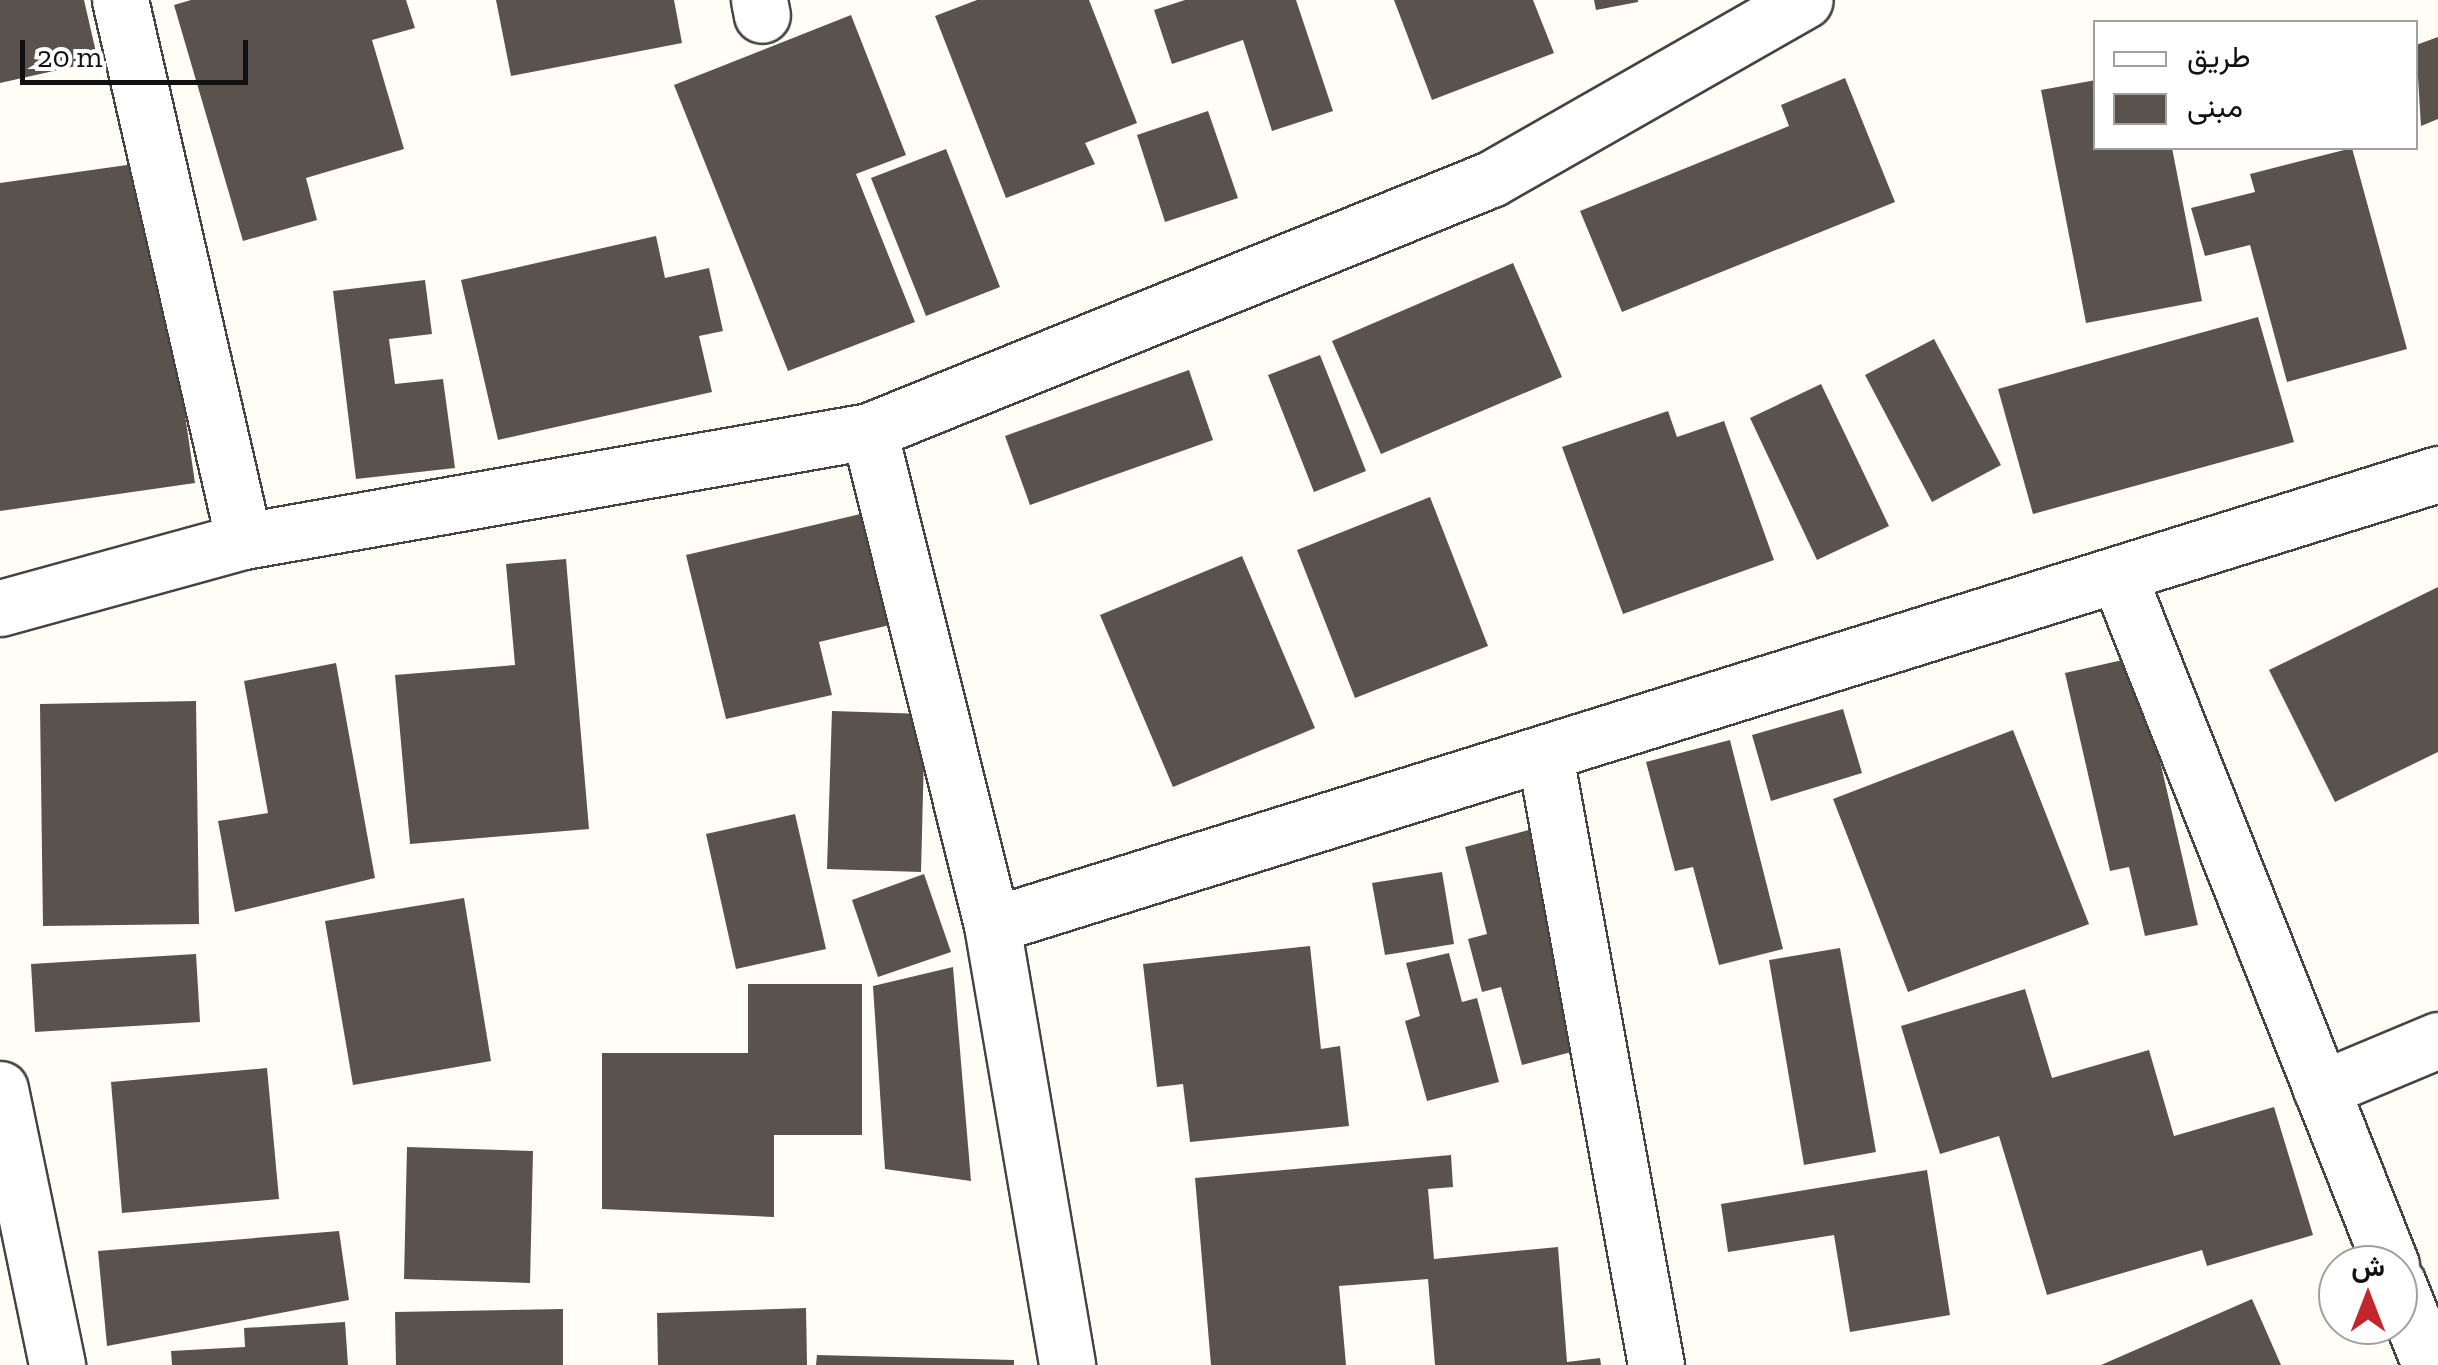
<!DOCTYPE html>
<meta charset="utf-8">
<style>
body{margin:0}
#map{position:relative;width:2438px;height:1365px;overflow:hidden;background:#fffdf5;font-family:"Zilla Slab",Vazirmatn,serif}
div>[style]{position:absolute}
.building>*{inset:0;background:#5a524d}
.roads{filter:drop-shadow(2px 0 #444) drop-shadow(-2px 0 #444) drop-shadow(0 2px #444) drop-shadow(0 -2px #444)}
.minor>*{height:55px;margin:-27.5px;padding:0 27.5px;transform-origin:27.5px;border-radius:27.5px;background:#fff}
span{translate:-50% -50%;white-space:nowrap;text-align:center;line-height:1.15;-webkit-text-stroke:10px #fff;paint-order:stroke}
.legend{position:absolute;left:2093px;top:20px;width:325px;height:130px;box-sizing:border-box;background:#fff;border:2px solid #a0a0a0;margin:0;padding:12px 18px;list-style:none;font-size:30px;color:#111}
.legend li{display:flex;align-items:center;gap:20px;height:50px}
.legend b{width:50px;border:2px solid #a0a0a0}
.north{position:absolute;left:2318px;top:1245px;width:100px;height:100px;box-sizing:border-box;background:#fff;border:2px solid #a0a0a0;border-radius:50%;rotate:0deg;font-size:28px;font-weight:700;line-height:40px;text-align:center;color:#111}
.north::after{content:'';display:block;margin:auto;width:35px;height:45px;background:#c4262e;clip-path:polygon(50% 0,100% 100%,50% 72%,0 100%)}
.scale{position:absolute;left:20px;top:40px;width:228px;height:45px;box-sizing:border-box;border:5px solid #111;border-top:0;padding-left:12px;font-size:30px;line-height:35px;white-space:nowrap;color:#111;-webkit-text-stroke:8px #fff;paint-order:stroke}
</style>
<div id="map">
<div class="building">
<i style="clip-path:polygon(0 0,84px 0,98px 61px,0 83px)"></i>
<i style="clip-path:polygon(191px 0,406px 0,415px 28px,372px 40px,404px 149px,306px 178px,317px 220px,243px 241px,174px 5px)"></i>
<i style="clip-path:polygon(496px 0,674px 0,682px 43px,511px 76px)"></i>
<i style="clip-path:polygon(977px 0,1089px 0,1137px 123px,1085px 143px,1095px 164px,1006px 198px,935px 16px)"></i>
<i style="clip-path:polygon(1185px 0,1296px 0,1333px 111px,1272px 131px,1243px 40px,1172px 64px,1154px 10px)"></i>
<i style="clip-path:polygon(1394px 0,1533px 0,1554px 53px,1432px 100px)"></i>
<i style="clip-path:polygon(1594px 0,1638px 0,1638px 2px,1596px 10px)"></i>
<i style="clip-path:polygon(851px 15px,906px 155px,856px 174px,915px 322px,788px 371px,674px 85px)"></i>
<i style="clip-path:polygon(2438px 37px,2438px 119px,2421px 126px,2416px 45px)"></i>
<i style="clip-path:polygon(1845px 78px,1895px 202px,1622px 312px,1580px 211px,1789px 126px,1781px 105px)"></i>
<i style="clip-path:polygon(2096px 80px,2096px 148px,2172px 148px,2202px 301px,2086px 323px,2041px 90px)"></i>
<i style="clip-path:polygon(1208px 111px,1238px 198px,1165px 222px,1137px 135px)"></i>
<i style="clip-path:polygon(2352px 148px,2407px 349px,2287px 382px,2250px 245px,2205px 256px,2191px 208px,2255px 192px,2250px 174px)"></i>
<i style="clip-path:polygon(946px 149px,1000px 287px,926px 316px,871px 178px)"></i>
<i style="clip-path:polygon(148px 162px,195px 483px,0 511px,0 183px)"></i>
<i style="clip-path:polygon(656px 236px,665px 278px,709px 268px,723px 331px,699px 336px,712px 392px,498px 440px,461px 280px)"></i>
<i style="clip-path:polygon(1513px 263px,1562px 377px,1381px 454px,1332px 341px)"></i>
<i style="clip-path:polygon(425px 280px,432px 334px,389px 339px,395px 384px,443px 379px,455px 468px,356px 479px,333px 291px)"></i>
<i style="clip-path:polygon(2258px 317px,2294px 442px,2033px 514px,1998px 389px)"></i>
<i style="clip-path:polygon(1934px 339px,2001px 465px,1932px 502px,1865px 375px)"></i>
<i style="clip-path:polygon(1320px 355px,1366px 471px,1314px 492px,1268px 375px)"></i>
<i style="clip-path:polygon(1189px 370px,1213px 440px,1030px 505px,1005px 436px)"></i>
<i style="clip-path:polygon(1821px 384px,1889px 526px,1817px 560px,1750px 418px)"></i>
<i style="clip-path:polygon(1668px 411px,1677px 437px,1724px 421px,1774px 560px,1623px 614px,1562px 447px)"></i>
<i style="clip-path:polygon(1430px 497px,1488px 646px,1355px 698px,1297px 550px)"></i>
<i style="clip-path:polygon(869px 512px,894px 624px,819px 642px,832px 695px,726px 719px,686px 555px)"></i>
<i style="clip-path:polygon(1242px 556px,1315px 728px,1173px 787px,1100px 615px)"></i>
<i style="clip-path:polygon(566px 559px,589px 829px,410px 844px,395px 675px,515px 665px,506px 564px)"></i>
<i style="clip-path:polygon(2438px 587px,2438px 752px,2335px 802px,2269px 670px)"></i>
<i style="clip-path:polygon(2136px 657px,2198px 925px,2145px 936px,2129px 867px,2110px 871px,2065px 673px)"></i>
<i style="clip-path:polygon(336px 663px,375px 878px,235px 912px,218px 821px,268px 813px,244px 681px)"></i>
<i style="clip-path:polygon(196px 701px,199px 924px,43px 926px,40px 704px)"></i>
<i style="clip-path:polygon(1843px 709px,1862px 773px,1771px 801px,1752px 735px)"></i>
<i style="clip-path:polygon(832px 711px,925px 714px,921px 872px,827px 869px)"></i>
<i style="clip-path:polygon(2013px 730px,2089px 924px,1908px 992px,1833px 799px)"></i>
<i style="clip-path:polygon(1730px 740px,1783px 949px,1719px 965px,1693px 867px,1675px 871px,1646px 762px)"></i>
<i style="clip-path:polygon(795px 814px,826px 949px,736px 969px,706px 834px)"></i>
<i style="clip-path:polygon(1536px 828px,1594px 1046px,1522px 1065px,1501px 987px,1482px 992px,1468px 939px,1487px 934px,1465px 847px)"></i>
<i style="clip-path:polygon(1442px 872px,1454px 944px,1385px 955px,1372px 883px)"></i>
<i style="clip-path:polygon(924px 874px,951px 952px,878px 977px,852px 900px)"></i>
<i style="clip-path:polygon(464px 898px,491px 1061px,353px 1085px,325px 921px)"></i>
<i style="clip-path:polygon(1310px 946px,1321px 1049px,1340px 1046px,1349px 1126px,1190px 1142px,1183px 1084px,1157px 1087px,1143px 964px)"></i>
<i style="clip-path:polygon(1840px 948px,1876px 1152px,1804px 1165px,1769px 960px)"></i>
<i style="clip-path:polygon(1449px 953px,1462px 1002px,1477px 998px,1499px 1082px,1427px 1101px,1405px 1021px,1420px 1016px,1406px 963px)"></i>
<i style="clip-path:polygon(196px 954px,200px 1022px,35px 1032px,31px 964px)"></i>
<i style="clip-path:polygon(953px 967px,971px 1181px,885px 1169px,873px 986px)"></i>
<i style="clip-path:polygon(748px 984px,862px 984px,862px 1135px,774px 1135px,774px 1217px,602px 1209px,602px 1053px,748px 1053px)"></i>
<i style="clip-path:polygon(2025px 989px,2052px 1078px,2149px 1050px,2174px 1136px,2274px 1107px,2313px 1235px,2207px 1266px,2202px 1250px,2047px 1295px,1999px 1136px,1940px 1154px,1901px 1026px)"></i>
<i style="clip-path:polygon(267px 1068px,279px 1199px,122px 1213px,111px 1082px)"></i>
<i style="clip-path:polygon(407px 1147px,533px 1151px,530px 1283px,404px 1279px)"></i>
<i style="clip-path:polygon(1451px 1155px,1453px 1187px,1428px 1189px,1434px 1259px,1558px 1247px,1567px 1362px,1600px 1358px,1601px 1365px,1435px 1365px,1428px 1279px,1339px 1286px,1346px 1365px,1211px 1365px,1195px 1178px)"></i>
<i style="clip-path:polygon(1927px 1170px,1950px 1315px,1850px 1332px,1834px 1235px,1728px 1252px,1721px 1204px)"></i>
<i style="clip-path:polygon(339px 1231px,349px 1300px,107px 1346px,98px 1251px)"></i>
<i style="clip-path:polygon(2252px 1299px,2281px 1365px,2101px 1365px)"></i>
<i style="clip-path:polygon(806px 1308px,807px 1365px,658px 1365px,657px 1313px)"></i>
<i style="clip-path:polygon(563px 1309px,563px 1365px,396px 1365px,395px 1312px)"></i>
<i style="clip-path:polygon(345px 1322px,348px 1365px,172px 1365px,171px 1351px,245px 1347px,244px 1328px)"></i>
<i style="clip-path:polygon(817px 1355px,1014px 1360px,1014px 1365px,816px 1365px)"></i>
</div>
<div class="roads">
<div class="minor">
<i style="left:120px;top:0;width:555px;rotate:77.09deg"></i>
<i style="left:759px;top:0;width:15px;rotate:79deg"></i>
<i style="left:869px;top:431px;width:509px;rotate:76.02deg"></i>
<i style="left:992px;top:925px;width:446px;rotate:80.3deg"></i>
<i style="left:2118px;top:575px;width:742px;rotate:68.41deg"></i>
<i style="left:0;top:608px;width:253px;rotate:-15.4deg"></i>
<i style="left:244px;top:541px;width:635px;rotate:-9.98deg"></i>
<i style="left:869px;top:431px;width:671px;rotate:-22.06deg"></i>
<i style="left:1491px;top:179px;width:361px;rotate:-29.7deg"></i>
<i style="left:1545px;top:756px;width:619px;rotate:79.67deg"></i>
<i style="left:992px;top:925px;width:1515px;rotate:-17.32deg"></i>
<i style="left:0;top:1089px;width:282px;rotate:78.3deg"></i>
<i style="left:2321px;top:1089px;width:127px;rotate:-22.7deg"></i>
<i style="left:2398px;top:1284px;width:87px;rotate:68.4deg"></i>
</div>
</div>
<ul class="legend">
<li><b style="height:12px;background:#fff"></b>طريق</li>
<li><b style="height:28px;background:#5a524d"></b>مبنى</li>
</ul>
<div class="north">ش</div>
<div class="scale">20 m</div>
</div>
